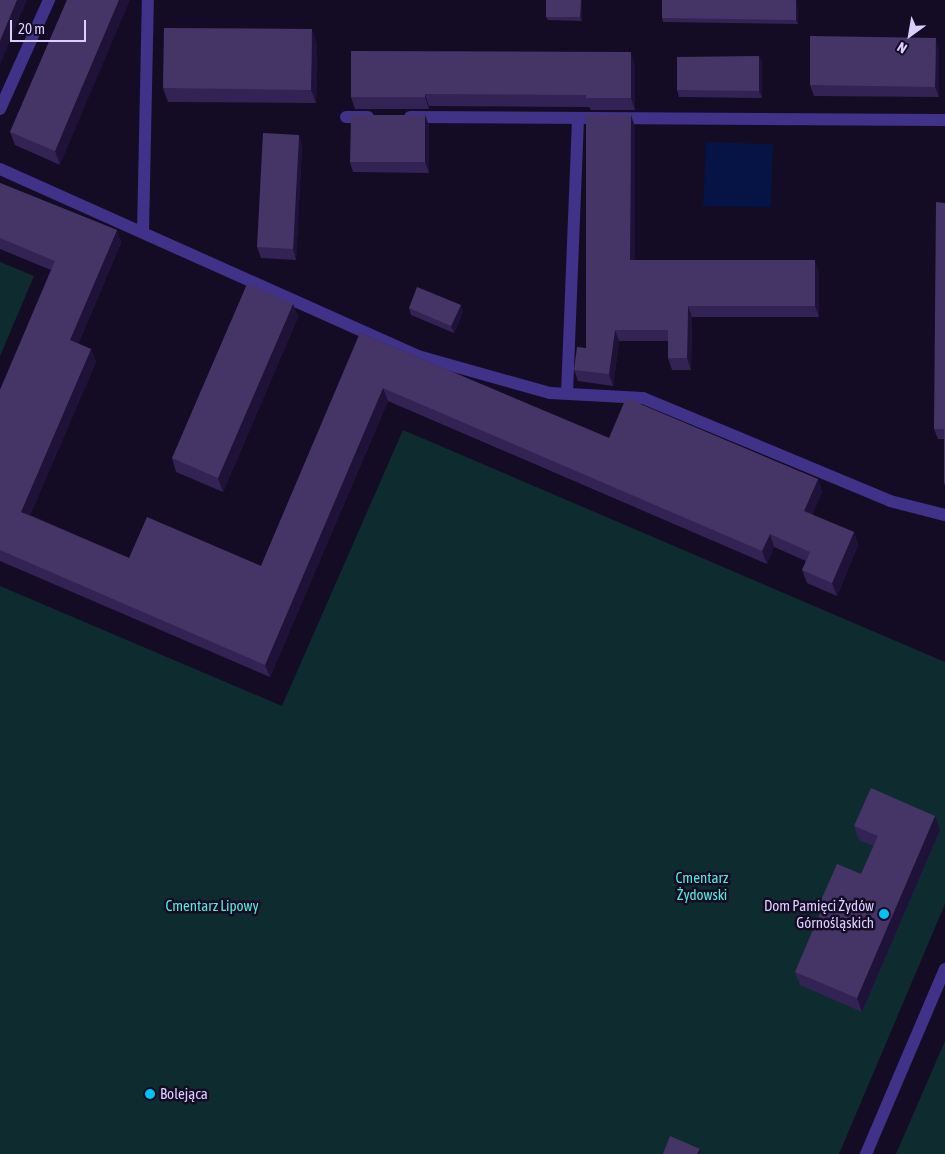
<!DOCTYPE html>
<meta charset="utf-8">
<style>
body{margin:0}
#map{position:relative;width:945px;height:1154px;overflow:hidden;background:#130c24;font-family:"Asap Condensed",sans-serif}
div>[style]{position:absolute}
.green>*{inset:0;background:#0e2c2f}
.water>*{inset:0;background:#051444}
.minor>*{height:12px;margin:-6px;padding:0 6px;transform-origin:6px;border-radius:6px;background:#403288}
.wall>*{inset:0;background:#332354}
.shaded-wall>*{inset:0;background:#1e1239}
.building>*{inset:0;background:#453566}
.dots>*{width:14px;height:14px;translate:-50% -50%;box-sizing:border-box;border:2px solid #130c24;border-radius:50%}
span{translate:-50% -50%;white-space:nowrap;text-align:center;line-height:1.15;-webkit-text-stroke:5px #130c24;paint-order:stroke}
.park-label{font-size:15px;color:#50ead7}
.poi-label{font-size:15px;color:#dbcfff}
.right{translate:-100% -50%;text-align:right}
.left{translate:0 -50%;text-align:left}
.north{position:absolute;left:885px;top:10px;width:50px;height:50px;-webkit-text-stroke:4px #130c24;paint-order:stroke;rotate:212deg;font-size:14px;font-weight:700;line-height:20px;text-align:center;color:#dbcfff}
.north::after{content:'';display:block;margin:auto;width:18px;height:22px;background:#dbcfff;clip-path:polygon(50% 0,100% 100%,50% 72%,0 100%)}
.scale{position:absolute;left:10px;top:20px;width:76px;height:22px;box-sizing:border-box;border:2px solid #dbcfff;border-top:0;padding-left:6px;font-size:15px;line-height:18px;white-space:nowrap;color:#dbcfff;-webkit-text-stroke:4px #130c24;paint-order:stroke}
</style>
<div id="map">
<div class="green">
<i style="clip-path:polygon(0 262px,34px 276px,0 356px)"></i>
<i style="clip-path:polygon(403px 430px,945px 662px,945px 904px,839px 1154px,0 1154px,0 586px,282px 706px)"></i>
<i style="clip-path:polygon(945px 1041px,945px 1154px,896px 1154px)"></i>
</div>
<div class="water">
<i style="clip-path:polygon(706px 142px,773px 144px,771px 207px,703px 206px)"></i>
</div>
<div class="minor">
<i style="left:0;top:109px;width:120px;rotate:-65.8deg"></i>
<i style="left:346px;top:117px;width:22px"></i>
<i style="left:410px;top:117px;width:535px;rotate:0.32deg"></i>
<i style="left:0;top:169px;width:458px;rotate:24.1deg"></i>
<i style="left:418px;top:356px;width:137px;rotate:15.7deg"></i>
<i style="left:550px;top:393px;width:93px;rotate:3.1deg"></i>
<i style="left:643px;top:398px;width:268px;rotate:22.6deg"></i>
<i style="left:890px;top:501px;width:57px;rotate:14.3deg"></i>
<i style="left:143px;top:232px;width:232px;rotate:-88.8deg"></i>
<i style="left:567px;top:393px;width:275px;rotate:-87.7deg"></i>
<i style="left:866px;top:1154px;width:201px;rotate:-66.9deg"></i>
</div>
<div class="wall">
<i style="clip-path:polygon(67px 0,60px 165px,15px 145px,10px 132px)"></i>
<i style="clip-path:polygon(546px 0,581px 0,582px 2px,582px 21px,548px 20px,546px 17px)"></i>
<i style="clip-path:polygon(797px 0,798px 24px,663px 22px,662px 18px)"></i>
<i style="clip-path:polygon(317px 43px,316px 103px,168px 102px,163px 88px)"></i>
<i style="clip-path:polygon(939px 49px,939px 97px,814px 96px,810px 85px)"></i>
<i style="clip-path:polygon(759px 56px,762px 63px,762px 98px,679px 97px,677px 90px)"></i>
<i style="clip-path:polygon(635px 65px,635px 110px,591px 110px,589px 107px,429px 106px,429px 109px,355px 109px,351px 97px)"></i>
<i style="clip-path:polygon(425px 115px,429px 126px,429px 173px,353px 172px,350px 162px)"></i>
<i style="clip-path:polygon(635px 127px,635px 260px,819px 272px,819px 317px,692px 317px,691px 370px,672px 370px,668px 358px,668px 341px,619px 341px,613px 386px,578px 381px,574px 370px,586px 348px)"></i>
<i style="clip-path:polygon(299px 135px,302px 146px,296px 260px,261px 258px,257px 247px)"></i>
<i style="clip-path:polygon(0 183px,117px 230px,121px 243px,78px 344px,91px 349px,96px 362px,30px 515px,129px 558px,261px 566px,360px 333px,609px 438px,818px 479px,822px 492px,812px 515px,854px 532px,858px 545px,837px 596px,807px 583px,802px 570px,806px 561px,774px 547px,767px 564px,388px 401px,270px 677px,0 561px,0 390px,51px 270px,0 249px)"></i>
<i style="clip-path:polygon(945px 203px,945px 486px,944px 483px,944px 439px,938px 439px,934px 429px)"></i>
<i style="clip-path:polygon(293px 304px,298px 317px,223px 492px,176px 472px,172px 458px)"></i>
<i style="clip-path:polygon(409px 308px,463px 312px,454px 333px,411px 315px)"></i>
<i style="clip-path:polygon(854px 826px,940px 830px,862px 1012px,800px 985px,795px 972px,820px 913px,818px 907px,861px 874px,874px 846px,859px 840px)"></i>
</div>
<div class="shaded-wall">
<i style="clip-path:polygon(17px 0,27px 0,0 65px,0 41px)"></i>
<i style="clip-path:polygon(119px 0,130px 0,60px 165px,55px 151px)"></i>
<i style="clip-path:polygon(581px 0,582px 2px,582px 21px,580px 17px)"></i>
<i style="clip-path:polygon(796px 0,797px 0,798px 24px,796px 20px)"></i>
<i style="clip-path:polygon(312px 29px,317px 43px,316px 103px,311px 90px)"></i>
<i style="clip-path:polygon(936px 38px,939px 49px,939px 97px,935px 87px)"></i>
<i style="clip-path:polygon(631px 52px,635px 65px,635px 110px,631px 98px)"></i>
<i style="clip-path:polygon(759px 56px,762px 63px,762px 98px,759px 91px)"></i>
<i style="clip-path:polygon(425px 94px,429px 106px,429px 109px,425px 97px)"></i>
<i style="clip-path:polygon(425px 115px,429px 126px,429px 173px,425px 162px)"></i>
<i style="clip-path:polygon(631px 115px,635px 127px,635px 271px,630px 260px)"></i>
<i style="clip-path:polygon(299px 135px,302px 146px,296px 260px,293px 249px)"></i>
<i style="clip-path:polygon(117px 230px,121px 243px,74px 353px,70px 340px)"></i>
<i style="clip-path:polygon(815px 260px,819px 272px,819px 317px,815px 306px)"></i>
<i style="clip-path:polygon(293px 304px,298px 317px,223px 492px,218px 478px)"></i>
<i style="clip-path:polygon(461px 305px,463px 312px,454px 333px,451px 326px)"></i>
<i style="clip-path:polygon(688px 306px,692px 317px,691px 370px,687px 358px)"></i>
<i style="clip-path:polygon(615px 330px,619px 341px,613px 386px,609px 374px)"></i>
<i style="clip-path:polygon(91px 349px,96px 362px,26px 525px,21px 512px)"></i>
<i style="clip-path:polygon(383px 388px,388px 401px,270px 677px,265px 665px)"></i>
<i style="clip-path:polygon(818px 479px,822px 492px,809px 524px,804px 511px)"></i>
<i style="clip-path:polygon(854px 532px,858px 545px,837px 596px,832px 583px)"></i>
<i style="clip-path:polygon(770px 534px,774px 547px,767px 564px,762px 551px)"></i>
<i style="clip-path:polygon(935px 816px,940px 830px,862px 1012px,857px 998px)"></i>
<i style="clip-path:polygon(700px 1149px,701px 1152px,700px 1154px,697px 1154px)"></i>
</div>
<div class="building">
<i style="clip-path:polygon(0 0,17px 0,0 41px)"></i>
<i style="clip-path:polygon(67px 0,119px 0,55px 151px,10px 132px)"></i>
<i style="clip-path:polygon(546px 0,581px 0,580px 17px,546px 17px)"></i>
<i style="clip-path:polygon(662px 0,796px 0,796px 20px,662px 18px)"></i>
<i style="clip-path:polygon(164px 28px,312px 29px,311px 90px,163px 88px)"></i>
<i style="clip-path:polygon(810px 36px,936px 38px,935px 87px,810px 85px)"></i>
<i style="clip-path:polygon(351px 51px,631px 52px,631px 98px,586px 98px,586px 95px,425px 94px,425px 97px,351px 97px)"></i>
<i style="clip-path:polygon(759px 56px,759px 91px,677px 90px,677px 57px)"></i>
<i style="clip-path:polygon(351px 115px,425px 115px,425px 162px,350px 162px)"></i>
<i style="clip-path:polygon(586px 115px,631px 115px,630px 260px,815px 260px,815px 306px,688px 306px,687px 358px,668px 358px,668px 330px,615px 330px,609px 374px,574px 370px,577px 347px,586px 348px)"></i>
<i style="clip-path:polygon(263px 133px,299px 135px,293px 249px,257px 247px)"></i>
<i style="clip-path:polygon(0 183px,117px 230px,70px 340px,91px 349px,21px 512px,129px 558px,147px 517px,261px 566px,360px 333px,609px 438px,626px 398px,818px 479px,804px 511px,854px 532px,832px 583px,802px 570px,810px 552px,770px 534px,762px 551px,383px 388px,265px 665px,0 550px,0 390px,55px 261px,0 238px)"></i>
<i style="clip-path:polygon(936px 202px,945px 203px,945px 483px,944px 483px,944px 429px,934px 429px)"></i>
<i style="clip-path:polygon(247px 284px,293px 304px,218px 478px,172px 458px)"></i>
<i style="clip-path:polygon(417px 287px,461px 305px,451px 326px,409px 308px)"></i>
<i style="clip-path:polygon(871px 788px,935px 816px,857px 998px,795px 972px,822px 909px,818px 907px,837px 864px,861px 874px,878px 836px,854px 826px)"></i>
<i style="clip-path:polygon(670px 1136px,700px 1149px,697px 1154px,663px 1154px)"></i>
</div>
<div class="dots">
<i style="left:884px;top:914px;background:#00c2fa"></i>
<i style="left:150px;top:1094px;background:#00c2fa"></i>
</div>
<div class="park-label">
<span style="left:702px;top:886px">Cmentarz<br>Żydowski</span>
<span style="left:212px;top:906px">Cmentarz Lipowy</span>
</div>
<div class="poi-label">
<span class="right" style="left:874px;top:914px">Dom Pamięci Żydów<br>Górnośląskich</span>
<span class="left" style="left:160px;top:1094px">Bolejąca</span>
</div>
<div class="north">N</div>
<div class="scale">20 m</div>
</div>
